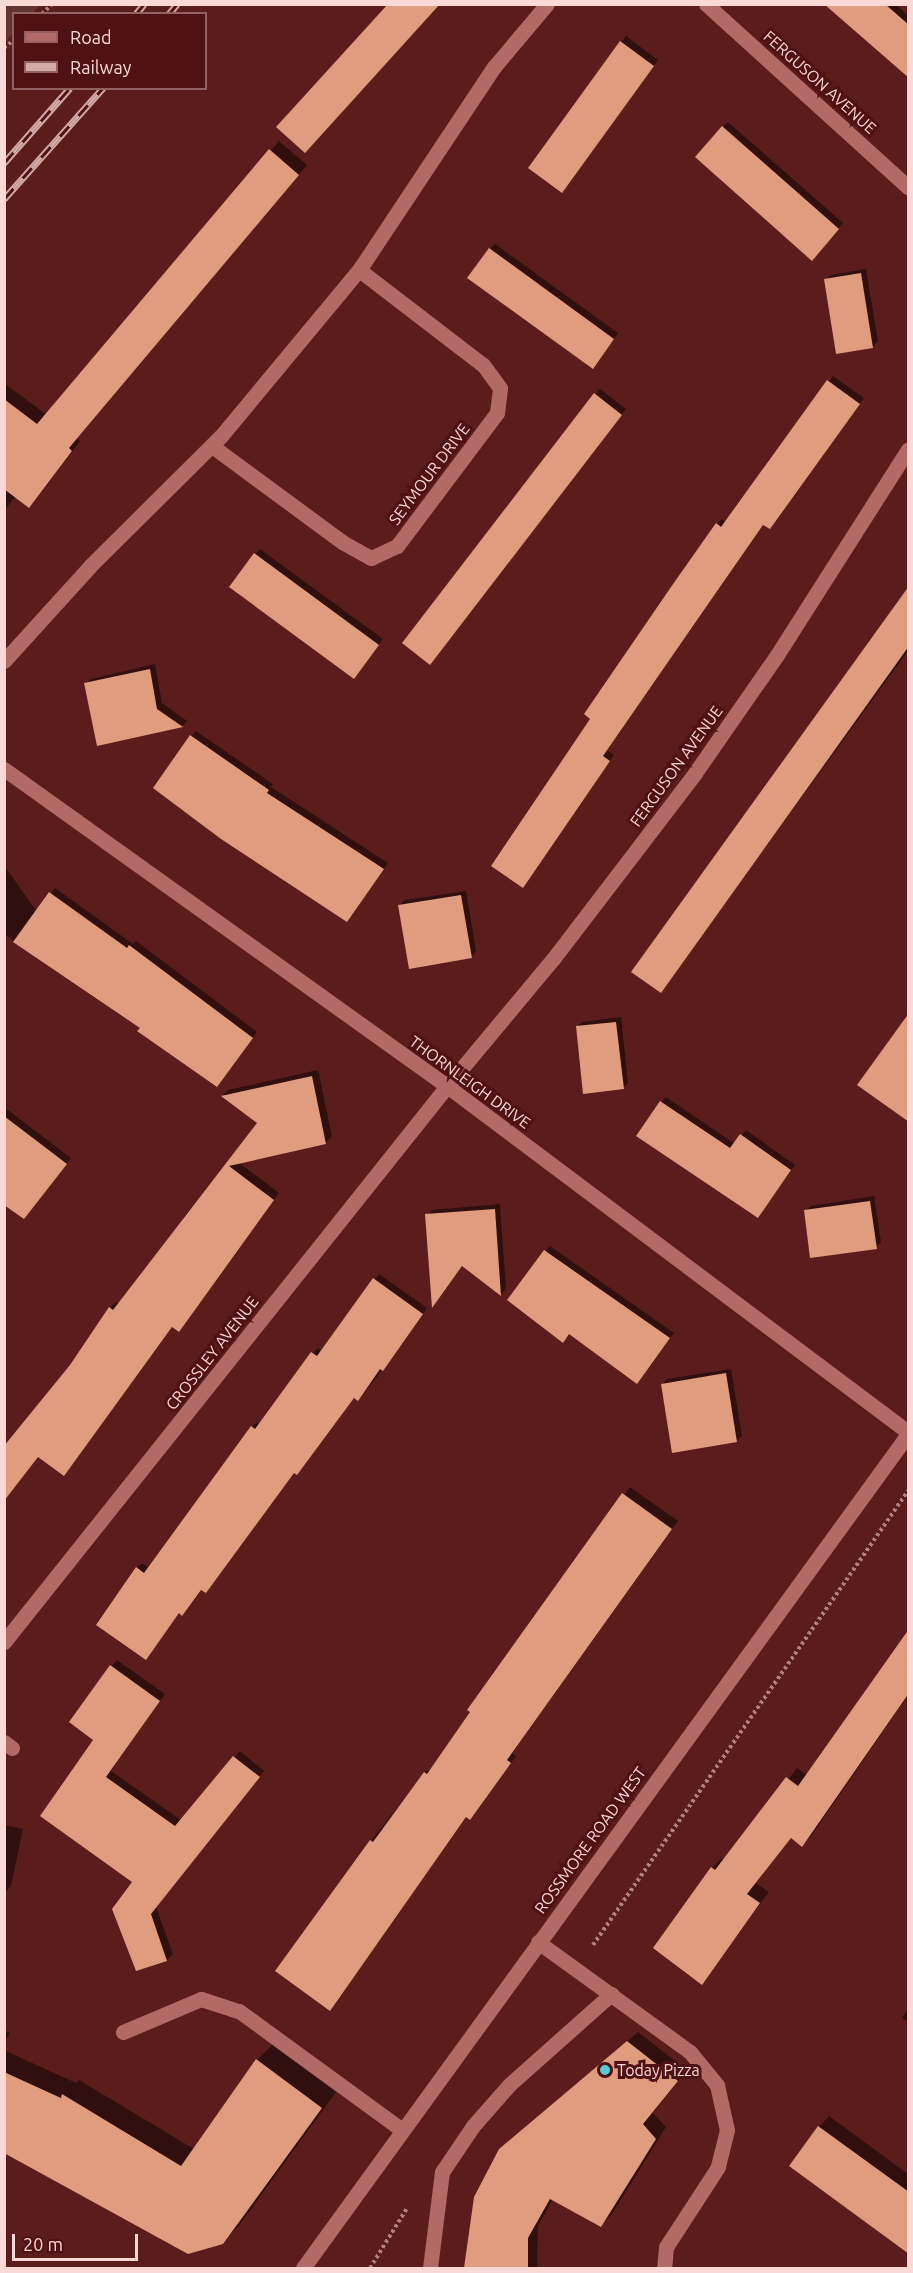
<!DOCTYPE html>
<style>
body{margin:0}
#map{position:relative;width:913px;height:2273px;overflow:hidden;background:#5b1d1c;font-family:Ubuntu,sans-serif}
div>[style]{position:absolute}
.green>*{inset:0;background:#603532}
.shadow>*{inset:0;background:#0007}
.building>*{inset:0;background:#e09c7e}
.path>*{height:4px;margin-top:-2px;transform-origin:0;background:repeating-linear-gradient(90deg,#af817f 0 3px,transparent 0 6px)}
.lane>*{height:15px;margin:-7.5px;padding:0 7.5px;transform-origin:7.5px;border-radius:7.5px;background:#b16a66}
.street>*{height:15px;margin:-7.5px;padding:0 7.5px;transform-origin:7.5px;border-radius:7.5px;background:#b16a66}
.secondary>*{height:15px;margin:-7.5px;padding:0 7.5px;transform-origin:7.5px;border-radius:7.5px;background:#b16a66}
.rail>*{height:7px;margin-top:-3.5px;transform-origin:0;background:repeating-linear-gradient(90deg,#4f1113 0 14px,#d1a9a6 0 28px);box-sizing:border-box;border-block:2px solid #d1a9a6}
.dots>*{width:16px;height:16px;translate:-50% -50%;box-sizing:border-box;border:3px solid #4f1113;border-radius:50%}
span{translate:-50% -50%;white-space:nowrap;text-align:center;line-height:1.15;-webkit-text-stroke:6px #4f1113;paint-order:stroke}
.street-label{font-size:16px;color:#fad9d6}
.poi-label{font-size:16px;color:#fad9d6}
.left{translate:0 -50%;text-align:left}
.frame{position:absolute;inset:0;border:6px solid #fad9d6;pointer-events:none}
.legend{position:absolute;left:12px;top:12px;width:195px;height:78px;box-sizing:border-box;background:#4f1113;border:2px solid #936161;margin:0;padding:8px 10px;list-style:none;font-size:18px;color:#fad9d6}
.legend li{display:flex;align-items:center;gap:12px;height:30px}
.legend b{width:30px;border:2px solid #936161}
.scale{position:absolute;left:12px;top:2234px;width:126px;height:27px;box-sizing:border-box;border:3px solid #fad9d6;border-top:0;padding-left:8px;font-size:18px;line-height:21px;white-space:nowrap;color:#fad9d6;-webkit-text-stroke:4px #4f1113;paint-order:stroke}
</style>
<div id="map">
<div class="green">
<i style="clip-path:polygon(5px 4px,41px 5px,32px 13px,14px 14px,13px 33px,5px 43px)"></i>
</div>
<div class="shadow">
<i style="clip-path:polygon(827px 4px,896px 4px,908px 16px,908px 76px)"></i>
<i style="clip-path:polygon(626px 36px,658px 60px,562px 191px,530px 168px)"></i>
<i style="clip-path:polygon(728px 122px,843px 223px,817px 253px,723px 127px)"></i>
<i style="clip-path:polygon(279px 141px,307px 165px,77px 439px,80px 441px,38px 497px,29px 506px,16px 496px,4px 511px,4px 383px,47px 415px)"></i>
<i style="clip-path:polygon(495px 244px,618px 333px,598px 362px,490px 249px)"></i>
<i style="clip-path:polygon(866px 269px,878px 341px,873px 347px,825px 280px,831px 275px)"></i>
<i style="clip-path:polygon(833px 376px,864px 398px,775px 522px,764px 524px,607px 750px,614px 755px,523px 886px,592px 718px,717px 524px,722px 519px,726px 522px)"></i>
<i style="clip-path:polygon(600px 389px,626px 409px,435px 658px,595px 394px)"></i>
<i style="clip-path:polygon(260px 549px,383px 639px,359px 672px,255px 554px)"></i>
<i style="clip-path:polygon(908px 591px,908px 651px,661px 991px)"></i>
<i style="clip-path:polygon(155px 664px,162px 703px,187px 721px,182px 726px,99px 744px,86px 684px,91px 679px)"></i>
<i style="clip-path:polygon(196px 731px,273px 784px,271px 787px,388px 863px,347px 920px,191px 736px)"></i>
<i style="clip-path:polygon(4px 865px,37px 912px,55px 888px,133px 944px,136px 941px,257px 1032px,217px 1085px,142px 1028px,4px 934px)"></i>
<i style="clip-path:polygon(466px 891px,476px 951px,471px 957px,400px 905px,405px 900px)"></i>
<i style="clip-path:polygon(621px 1017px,628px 1083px,623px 1088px,577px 1027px,582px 1022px)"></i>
<i style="clip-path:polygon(318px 1070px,332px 1136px,326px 1142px,238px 1162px,279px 1193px,184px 1324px,173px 1326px,69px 1468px,38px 1456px,4px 1501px,4px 1447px,71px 1366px,110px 1308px,116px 1302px,120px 1305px,187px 1220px,183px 1218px,259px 1123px,223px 1095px,228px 1090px)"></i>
<i style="clip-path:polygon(666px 1097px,735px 1144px,746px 1130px,795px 1165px,758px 1216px,661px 1102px)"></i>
<i style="clip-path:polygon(4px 1107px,71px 1158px,28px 1212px,4px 1203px)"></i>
<i style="clip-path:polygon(874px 1196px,881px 1242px,876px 1247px,805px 1211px,811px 1206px)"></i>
<i style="clip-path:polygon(500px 1204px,506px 1289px,501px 1294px,463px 1265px,433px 1305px,427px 1215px,432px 1210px)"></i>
<i style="clip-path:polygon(550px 1246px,674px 1333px,637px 1382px,570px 1333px,563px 1341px,545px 1251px)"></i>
<i style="clip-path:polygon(379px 1274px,427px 1308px,388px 1364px,363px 1394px,354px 1397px,302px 1468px,295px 1471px,211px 1586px,206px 1591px,202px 1589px,187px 1609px,180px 1612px,146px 1658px,137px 1568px,142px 1563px,149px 1568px,252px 1427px,257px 1422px,261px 1424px,313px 1353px,318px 1348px,322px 1351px)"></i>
<i style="clip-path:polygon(731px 1369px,742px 1436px,736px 1441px,662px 1385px,667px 1379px)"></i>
<i style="clip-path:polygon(630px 1487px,678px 1521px,512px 1753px,516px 1756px,498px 1782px,477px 1811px,470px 1818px,467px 1816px,330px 2009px,371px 1841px,425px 1772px,433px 1767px)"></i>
<i style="clip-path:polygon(908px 1645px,908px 1695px,812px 1835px,802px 1845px,792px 1837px,756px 1883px,769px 1892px,701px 1983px,712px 1868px,722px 1858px,725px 1860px,797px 1768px,808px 1776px)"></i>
<i style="clip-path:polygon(117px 1660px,165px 1694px,111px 1771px,181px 1820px,240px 1751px,264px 1771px,156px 1907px,173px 1954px,167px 1960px,134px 1881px,95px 1739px,111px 1666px)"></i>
<i style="clip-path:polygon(4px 1825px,23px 1829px,11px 1886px,6px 1891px)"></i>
<i style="clip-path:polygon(908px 2009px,908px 2022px,902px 2018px)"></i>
<i style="clip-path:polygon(4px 2030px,10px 2033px,4px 2043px)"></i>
<i style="clip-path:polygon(638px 2032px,687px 2070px,653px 2113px,666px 2127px,612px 2214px,601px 2225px,553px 2199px,538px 2226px,537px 2268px,467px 2268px,475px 2197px,512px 2139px)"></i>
<i style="clip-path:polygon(272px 2045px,336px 2092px,238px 2227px,222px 2243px,4px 2152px,4px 2050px,76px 2083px,79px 2080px,194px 2149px,257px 2060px)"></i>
<i style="clip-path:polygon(829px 2116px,908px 2174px,908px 2241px,819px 2127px)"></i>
</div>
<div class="building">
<i style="clip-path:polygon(388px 4px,440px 4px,305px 153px,276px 127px)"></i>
<i style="clip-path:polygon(824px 4px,885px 4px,909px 25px,909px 78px)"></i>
<i style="clip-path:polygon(620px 41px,654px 66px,562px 193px,528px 168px)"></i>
<i style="clip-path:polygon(722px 126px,839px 229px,812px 261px,695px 157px)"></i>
<i style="clip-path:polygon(269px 149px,299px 175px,69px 448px,72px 451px,29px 508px,4px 489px,4px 399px,37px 424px)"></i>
<i style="clip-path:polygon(489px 248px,614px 339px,593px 369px,467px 278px)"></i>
<i style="clip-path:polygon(861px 273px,873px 348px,836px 354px,824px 279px)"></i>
<i style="clip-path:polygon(827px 380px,860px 404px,770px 529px,763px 525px,704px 610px,603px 756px,610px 761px,523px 888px,491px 866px,590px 719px,584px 714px,671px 587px,716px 523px,721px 527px)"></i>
<i style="clip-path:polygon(594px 393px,622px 415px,430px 665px,402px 643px)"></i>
<i style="clip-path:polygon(254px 553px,379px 645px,354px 679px,229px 587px)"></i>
<i style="clip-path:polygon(909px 586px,909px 646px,661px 993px,631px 972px)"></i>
<i style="clip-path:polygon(150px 669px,157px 709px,183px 727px,97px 746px,84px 683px)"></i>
<i style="clip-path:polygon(190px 735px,269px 790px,267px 793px,384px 869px,347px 922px,221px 839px,153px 788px)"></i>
<i style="clip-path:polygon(49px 892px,127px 948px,129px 945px,253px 1038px,217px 1087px,137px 1031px,140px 1028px,13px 942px)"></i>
<i style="clip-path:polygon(461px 895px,472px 958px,409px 969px,398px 905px)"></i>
<i style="clip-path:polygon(909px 1013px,909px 1122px,857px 1085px)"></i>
<i style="clip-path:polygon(616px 1022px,624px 1089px,583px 1094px,576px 1026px)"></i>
<i style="clip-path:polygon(312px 1076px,326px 1144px,229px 1166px,274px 1200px,179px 1332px,172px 1327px,64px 1476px,38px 1457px,4px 1501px,4px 1446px,70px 1365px,109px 1307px,113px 1310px,257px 1123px,221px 1096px)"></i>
<i style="clip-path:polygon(660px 1101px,730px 1148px,740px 1134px,791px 1170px,758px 1218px,636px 1136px)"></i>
<i style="clip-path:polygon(4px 1116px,67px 1164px,24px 1219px,4px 1205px)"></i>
<i style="clip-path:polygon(870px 1201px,877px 1249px,810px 1258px,804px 1210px)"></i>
<i style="clip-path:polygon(495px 1209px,501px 1296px,462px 1266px,432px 1308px,425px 1214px)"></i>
<i style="clip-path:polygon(544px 1250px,670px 1338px,637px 1384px,569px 1334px,563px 1343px,507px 1300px)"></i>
<i style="clip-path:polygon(373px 1278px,423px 1314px,383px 1371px,380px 1369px,358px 1401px,354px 1398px,297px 1475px,294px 1473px,206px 1593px,201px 1590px,182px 1616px,179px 1613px,146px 1660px,96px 1625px,136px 1567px,144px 1573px,251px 1426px,255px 1429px,311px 1352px,317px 1356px)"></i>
<i style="clip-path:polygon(726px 1373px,737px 1442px,672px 1453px,661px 1384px)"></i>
<i style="clip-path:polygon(622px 1493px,672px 1529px,507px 1760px,511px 1763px,491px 1791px,470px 1820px,466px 1817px,330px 2011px,275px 1971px,370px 1840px,373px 1842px,424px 1772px,427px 1774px,470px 1712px,467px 1710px)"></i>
<i style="clip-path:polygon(909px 1629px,909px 1693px,802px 1847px,791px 1838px,747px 1894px,760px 1903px,702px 1985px,653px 1948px,711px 1867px,715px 1870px,786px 1777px,798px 1786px)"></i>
<i style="clip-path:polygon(110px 1665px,160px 1701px,106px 1777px,175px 1826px,233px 1756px,260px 1777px,151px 1914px,167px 1961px,136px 1971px,112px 1909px,132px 1882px,40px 1816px,93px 1740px,69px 1722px)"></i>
<i style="clip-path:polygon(627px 2041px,678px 2081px,643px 2124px,656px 2139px,601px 2227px,550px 2199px,528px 2238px,528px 2268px,464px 2268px,474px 2197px,499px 2149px)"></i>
<i style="clip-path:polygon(256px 2059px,322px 2108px,223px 2244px,188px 2254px,4px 2153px,4px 2072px,61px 2098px,62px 2094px,181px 2166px)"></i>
<i style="clip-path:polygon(818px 2126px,909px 2192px,909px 2254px,789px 2166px)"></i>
</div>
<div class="path">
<i style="left:42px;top:14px;width:14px;rotate:-45deg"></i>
<i style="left:4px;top:48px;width:13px;rotate:-39deg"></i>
<i style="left:593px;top:1945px;width:553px;rotate:-55.25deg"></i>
<i style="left:370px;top:2268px;width:70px;rotate:-58.3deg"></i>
</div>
<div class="lane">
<i style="left:538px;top:1942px;width:188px;rotate:35.9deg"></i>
<i style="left:690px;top:2052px;width:43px;rotate:50.7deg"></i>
<i style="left:717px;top:2085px;width:46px;rotate:77.5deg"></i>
<i style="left:727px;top:2130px;width:38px;rotate:104deg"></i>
<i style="left:718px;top:2167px;width:95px;rotate:123deg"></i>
<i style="left:666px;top:2247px;width:21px;rotate:95deg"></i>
<i style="left:123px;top:2032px;width:85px;rotate:-22.9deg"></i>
<i style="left:201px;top:1999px;width:40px;rotate:18deg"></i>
<i style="left:239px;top:2011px;width:200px;rotate:36.1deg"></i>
<i style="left:430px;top:2268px;width:97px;rotate:-82.9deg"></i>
<i style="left:442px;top:2172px;width:55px;rotate:-56deg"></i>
<i style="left:473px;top:2126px;width:55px;rotate:-48.7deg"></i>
<i style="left:509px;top:2085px;width:137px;rotate:-41.7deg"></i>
</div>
<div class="street">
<i style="left:706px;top:4px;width:273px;rotate:42.2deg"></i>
<i style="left:212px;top:446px;width:162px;rotate:36.4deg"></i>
<i style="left:342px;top:542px;width:33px;rotate:29deg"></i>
<i style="left:371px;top:558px;width:29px;rotate:-25deg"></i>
<i style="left:397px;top:546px;width:166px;rotate:-53.1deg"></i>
<i style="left:497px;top:413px;width:25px;rotate:-83deg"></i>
<i style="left:500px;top:388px;width:29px;rotate:-126deg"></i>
<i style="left:483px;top:365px;width:156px;rotate:-142.5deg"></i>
<i style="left:4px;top:661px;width:128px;rotate:-47.8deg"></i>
<i style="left:90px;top:566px;width:185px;rotate:-44.8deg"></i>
<i style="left:221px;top:436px;width:216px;rotate:-50.3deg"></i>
<i style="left:359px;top:270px;width:244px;rotate:-56.4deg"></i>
<i style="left:494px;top:67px;width:82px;rotate:-49.9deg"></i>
<i style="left:4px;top:769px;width:545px;rotate:35.59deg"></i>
<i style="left:447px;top:1086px;width:576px;rotate:36.89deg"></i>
<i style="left:4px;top:1642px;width:711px;rotate:-51.45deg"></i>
<i style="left:447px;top:1086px;width:165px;rotate:-50.2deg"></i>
<i style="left:553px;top:959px;width:234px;rotate:-52.6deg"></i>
<i style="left:695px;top:773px;width:144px;rotate:-55.2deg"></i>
<i style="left:777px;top:655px;width:244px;rotate:-57.5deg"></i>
<i style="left:4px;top:1742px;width:10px;rotate:37deg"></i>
</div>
<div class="secondary">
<i style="left:303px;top:2268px;width:1030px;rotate:-54.04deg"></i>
</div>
<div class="rail">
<i style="left:136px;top:14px;width:13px;rotate:-51deg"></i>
<i style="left:169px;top:14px;width:13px;rotate:-51deg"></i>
<i style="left:4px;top:163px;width:100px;rotate:-48.7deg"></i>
<i style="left:4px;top:199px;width:149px;rotate:-48.3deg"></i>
</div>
<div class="dots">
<i style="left:605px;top:2070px;background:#52cbd7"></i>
</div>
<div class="street-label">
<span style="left:820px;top:82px;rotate:42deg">FERGUSON AVENUE</span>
<span style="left:429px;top:474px;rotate:-53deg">SEYMOUR DRIVE</span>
<span style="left:676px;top:766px;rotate:-54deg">FERGUSON AVENUE</span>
<span style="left:470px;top:1082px;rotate:36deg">THORNLEIGH DRIVE</span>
<span style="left:212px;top:1353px;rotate:-52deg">CROSSLEY AVENUE</span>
<span style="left:590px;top:1840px;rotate:-54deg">ROSSMORE ROAD WEST</span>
</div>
<div class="poi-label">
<span class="left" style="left:617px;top:2070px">Today Pizza</span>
</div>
<div class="frame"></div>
<ul class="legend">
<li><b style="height:8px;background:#b16a66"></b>Road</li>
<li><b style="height:8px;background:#d1a9a6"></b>Railway</li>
</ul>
<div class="scale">20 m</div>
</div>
